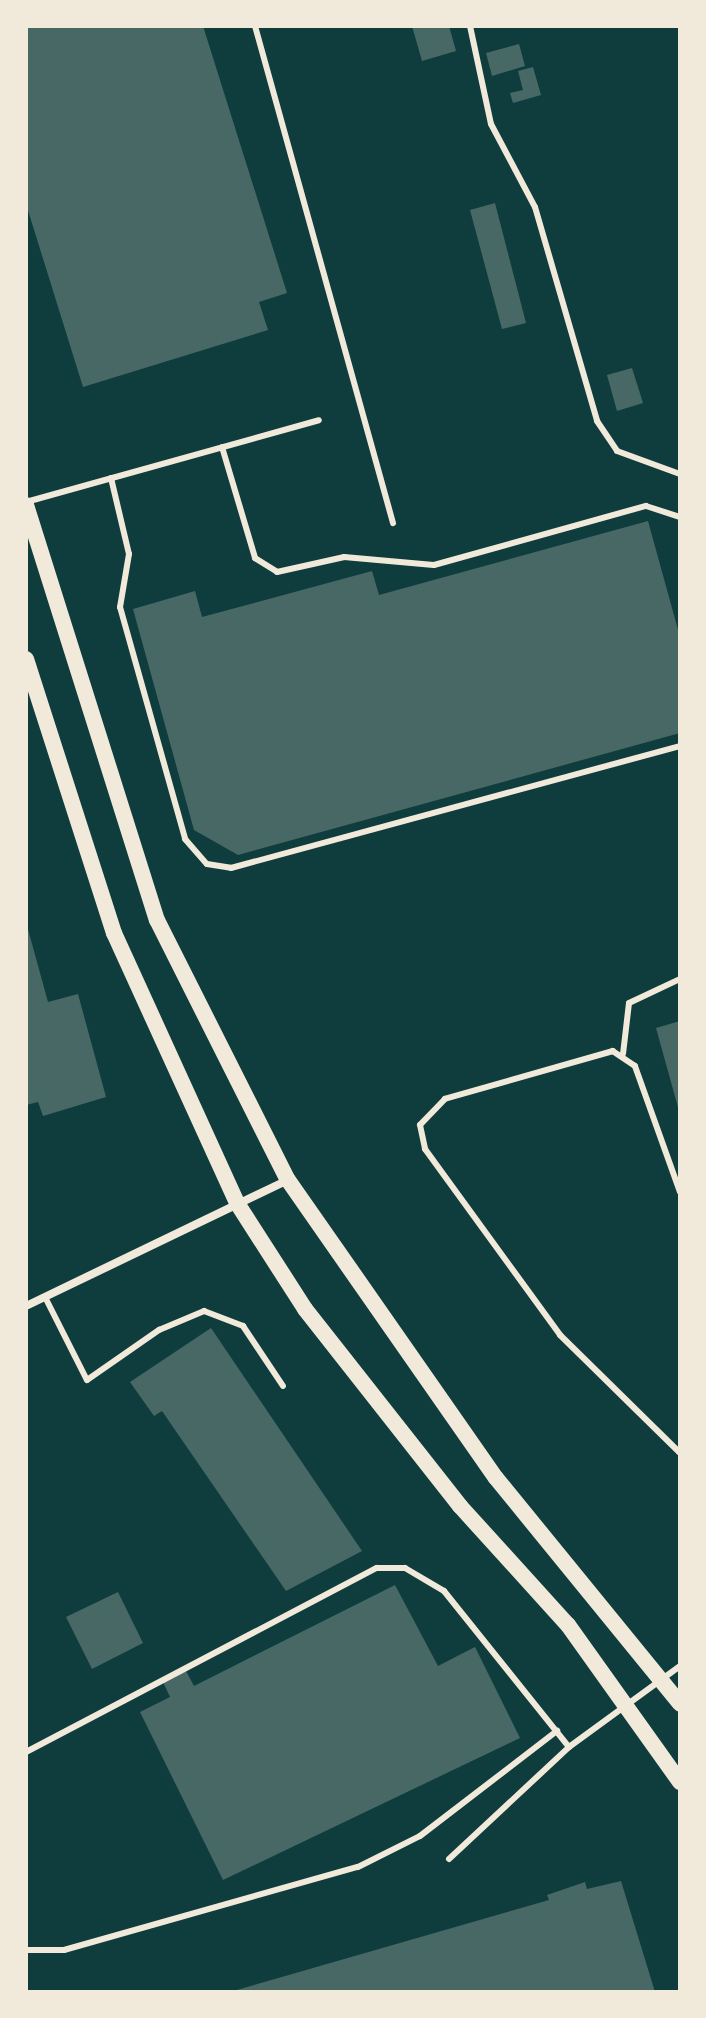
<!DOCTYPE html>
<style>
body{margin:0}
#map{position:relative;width:706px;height:2018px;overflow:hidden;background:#0f3d3e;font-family:Commissioner,sans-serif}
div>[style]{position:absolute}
.building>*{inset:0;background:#486865}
.service>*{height:6px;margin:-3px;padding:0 3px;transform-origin:3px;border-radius:3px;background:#f1e9da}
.minor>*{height:8px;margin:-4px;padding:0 4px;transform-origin:4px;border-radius:4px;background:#f1e9da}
.secondary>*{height:16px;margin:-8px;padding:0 8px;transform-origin:8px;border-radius:8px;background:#f1e9da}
span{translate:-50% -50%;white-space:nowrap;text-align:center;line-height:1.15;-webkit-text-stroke:6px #f1e9da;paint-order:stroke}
.frame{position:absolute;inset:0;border:28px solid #f1e9da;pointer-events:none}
</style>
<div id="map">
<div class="building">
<i style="clip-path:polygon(26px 26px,203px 26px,287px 293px,259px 302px,268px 330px,83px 387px,26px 204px)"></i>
<i style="clip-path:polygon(412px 26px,449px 26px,456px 51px,422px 61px)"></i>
<i style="clip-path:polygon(519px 44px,525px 66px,492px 76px,486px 53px)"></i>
<i style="clip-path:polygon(533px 67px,541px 95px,513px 103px,510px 93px,523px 90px,518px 71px)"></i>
<i style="clip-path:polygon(495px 203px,526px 323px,502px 329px,470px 210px)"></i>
<i style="clip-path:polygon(632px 368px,643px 403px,617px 411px,607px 375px)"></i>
<i style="clip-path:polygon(648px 521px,680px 637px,680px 733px,238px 855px,194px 830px,133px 609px,195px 591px,202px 617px,372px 571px,379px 595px)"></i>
<i style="clip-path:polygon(26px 922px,48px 1002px,78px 994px,106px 1097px,43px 1116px,38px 1102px,26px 1105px)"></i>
<i style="clip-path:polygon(680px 1021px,680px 1111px,679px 1111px,656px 1028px)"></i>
<i style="clip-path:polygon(211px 1328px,362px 1551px,286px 1591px,162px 1411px,154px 1416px,130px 1382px)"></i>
<i style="clip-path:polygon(395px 1585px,438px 1666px,475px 1647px,520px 1738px,223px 1880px,140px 1712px,170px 1697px,163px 1682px,186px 1671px,194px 1686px)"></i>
<i style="clip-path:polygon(118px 1592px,143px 1643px,92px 1669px,66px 1617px)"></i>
<i style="clip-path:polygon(621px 1881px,655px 1992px,230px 1992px,549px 1900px,547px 1895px,585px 1882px,587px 1889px)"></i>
</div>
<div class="service">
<i style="left:255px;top:26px;width:516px;rotate:74.48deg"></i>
<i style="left:470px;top:26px;width:100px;rotate:77.9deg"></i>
<i style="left:491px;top:124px;width:94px;rotate:62.1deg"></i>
<i style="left:535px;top:207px;width:223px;rotate:73.8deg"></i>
<i style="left:597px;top:421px;width:36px;rotate:56deg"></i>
<i style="left:617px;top:451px;width:67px;rotate:20.1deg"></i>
<i style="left:222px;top:447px;width:116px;rotate:73.4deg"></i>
<i style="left:255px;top:558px;width:26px;rotate:32deg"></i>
<i style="left:277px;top:572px;width:69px;rotate:-12.6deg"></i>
<i style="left:344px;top:557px;width:90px;rotate:5.1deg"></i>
<i style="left:434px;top:565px;width:220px;rotate:-15.6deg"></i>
<i style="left:646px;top:506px;width:36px;rotate:18deg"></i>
<i style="left:111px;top:478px;width:78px;rotate:76.7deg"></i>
<i style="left:129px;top:554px;width:54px;rotate:99.6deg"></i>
<i style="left:120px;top:607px;width:241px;rotate:74.3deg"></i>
<i style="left:185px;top:839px;width:33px;rotate:49deg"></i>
<i style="left:207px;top:864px;width:24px;rotate:9deg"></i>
<i style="left:231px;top:868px;width:465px;rotate:-15.2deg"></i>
<i style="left:26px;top:502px;width:304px;rotate:-15.6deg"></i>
<i style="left:623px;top:1054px;width:51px;rotate:-83.3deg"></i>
<i style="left:629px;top:1003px;width:56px;rotate:-25.2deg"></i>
<i style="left:680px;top:1192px;width:134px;rotate:-109.7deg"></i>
<i style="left:635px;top:1066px;width:27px;rotate:-146deg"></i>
<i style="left:613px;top:1051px;width:175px;rotate:164.1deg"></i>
<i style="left:445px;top:1099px;width:36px;rotate:134deg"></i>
<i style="left:420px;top:1125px;width:25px;rotate:78deg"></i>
<i style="left:425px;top:1149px;width:230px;rotate:54deg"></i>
<i style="left:560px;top:1335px;width:168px;rotate:44.5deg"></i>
<i style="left:45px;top:1297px;width:93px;rotate:63.2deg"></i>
<i style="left:87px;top:1380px;width:88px;rotate:-34.8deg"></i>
<i style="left:159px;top:1330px;width:49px;rotate:-22.9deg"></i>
<i style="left:204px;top:1311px;width:42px;rotate:21deg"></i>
<i style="left:243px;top:1326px;width:72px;rotate:56.3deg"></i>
<i style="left:26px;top:1752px;width:396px;rotate:-27.7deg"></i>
<i style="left:377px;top:1568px;width:28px"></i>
<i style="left:405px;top:1568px;width:45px;rotate:30.5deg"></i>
<i style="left:444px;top:1591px;width:200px;rotate:51.3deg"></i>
<i style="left:449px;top:1859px;width:164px;rotate:-43deg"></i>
<i style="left:569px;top:1747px;width:137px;rotate:-36.1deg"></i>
<i style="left:26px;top:1950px;width:38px"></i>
<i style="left:64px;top:1950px;width:305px;rotate:-15.8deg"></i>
<i style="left:358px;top:1867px;width:69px;rotate:-26.6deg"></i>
<i style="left:420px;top:1836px;width:173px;rotate:-37.5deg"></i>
</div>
<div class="minor">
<i style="left:26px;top:1306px;width:291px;rotate:-25.7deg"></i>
</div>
<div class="secondary">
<i style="left:26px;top:505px;width:435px;rotate:72.5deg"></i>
<i style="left:157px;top:920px;width:291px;rotate:63.3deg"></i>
<i style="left:288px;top:1180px;width:363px;rotate:55.1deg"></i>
<i style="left:496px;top:1478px;width:291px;rotate:50.8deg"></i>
<i style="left:26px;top:659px;width:288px;rotate:72.2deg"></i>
<i style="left:114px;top:933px;width:297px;rotate:65.5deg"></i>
<i style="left:237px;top:1203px;width:126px;rotate:57.3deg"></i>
<i style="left:305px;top:1309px;width:251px;rotate:51.8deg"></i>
<i style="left:460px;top:1506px;width:161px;rotate:47.8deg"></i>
<i style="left:568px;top:1625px;width:193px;rotate:54.5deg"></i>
</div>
<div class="frame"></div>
</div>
